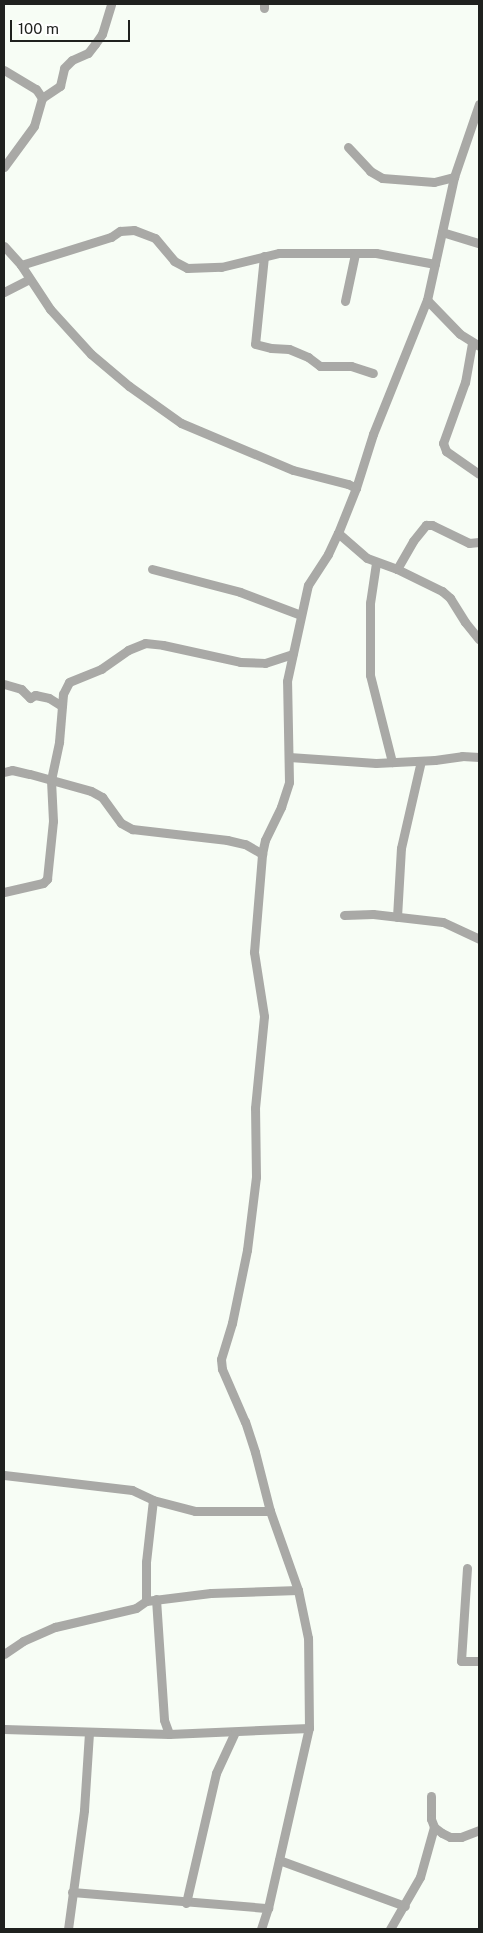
<!DOCTYPE html>
<style>
body{margin:0}
#map{position:relative;width:483px;height:1933px;overflow:hidden;background:#f7fdf5;font-family:"Public Sans",sans-serif}
div>[style]{position:absolute}
.minor>*{height:9px;margin:-4.5px;padding:0 4.5px;transform-origin:4.5px;border-radius:4.5px;background:#a9a9a6}
span{translate:-50% -50%;white-space:nowrap;text-align:center;line-height:1.15;-webkit-text-stroke:4px #fff;paint-order:stroke}
.frame{position:absolute;inset:0;border:5px solid #1f211e;pointer-events:none}
.scale{position:absolute;left:10px;top:20px;width:120px;height:22px;box-sizing:border-box;border:2px solid #1f211e;border-top:0;padding-left:6px;font-size:15px;line-height:18px;white-space:nowrap;color:#1f211e;-webkit-text-stroke:4px #fff;paint-order:stroke}
</style>
<div id="map">
<div class="minor">
<i style="left:264px;top:8px;width:4px;rotate:-90deg"></i>
<i style="left:4px;top:70px;width:37px;rotate:31deg"></i>
<i style="left:36px;top:89px;width:11px;rotate:56deg"></i>
<i style="left:42px;top:98px;width:29px;rotate:106deg"></i>
<i style="left:34px;top:126px;width:51px;rotate:126.2deg"></i>
<i style="left:42px;top:98px;width:22px;rotate:-34deg"></i>
<i style="left:60px;top:86px;width:18px;rotate:-77deg"></i>
<i style="left:64px;top:68px;width:11px;rotate:-45deg"></i>
<i style="left:72px;top:60px;width:17px;rotate:-24deg"></i>
<i style="left:88px;top:53px;width:11px;rotate:-52deg"></i>
<i style="left:95px;top:44px;width:12px;rotate:-55deg"></i>
<i style="left:102px;top:34px;width:31px;rotate:-73deg"></i>
<i style="left:348px;top:147px;width:33px;rotate:47deg"></i>
<i style="left:370px;top:171px;width:14px;rotate:30deg"></i>
<i style="left:382px;top:178px;width:52px;rotate:4.4deg"></i>
<i style="left:434px;top:182px;width:21px;rotate:-14deg"></i>
<i style="left:442px;top:232px;width:39px;rotate:17deg"></i>
<i style="left:4px;top:246px;width:25px;rotate:48deg"></i>
<i style="left:21px;top:265px;width:53px;rotate:56.6deg"></i>
<i style="left:50px;top:309px;width:61px;rotate:47.7deg"></i>
<i style="left:91px;top:354px;width:50px;rotate:40.1deg"></i>
<i style="left:129px;top:386px;width:64px;rotate:35.4deg"></i>
<i style="left:181px;top:423px;width:121px;rotate:22.8deg"></i>
<i style="left:293px;top:470px;width:57px;rotate:14.3deg"></i>
<i style="left:348px;top:484px;width:9px;rotate:27deg"></i>
<i style="left:264px;top:256px;width:88px;rotate:95.8deg"></i>
<i style="left:255px;top:344px;width:16px;rotate:14deg"></i>
<i style="left:271px;top:348px;width:18px;rotate:3deg"></i>
<i style="left:289px;top:349px;width:21px;rotate:23deg"></i>
<i style="left:308px;top:357px;width:15px;rotate:37deg"></i>
<i style="left:320px;top:366px;width:31px"></i>
<i style="left:351px;top:366px;width:23px;rotate:18deg"></i>
<i style="left:21px;top:265px;width:94px;rotate:-17.3deg"></i>
<i style="left:111px;top:237px;width:11px;rotate:-34deg"></i>
<i style="left:120px;top:231px;width:14px;rotate:-4deg"></i>
<i style="left:134px;top:230px;width:22px;rotate:21deg"></i>
<i style="left:155px;top:238px;width:30px;rotate:50deg"></i>
<i style="left:174px;top:261px;width:15px;rotate:28deg"></i>
<i style="left:187px;top:268px;width:34px;rotate:-2deg"></i>
<i style="left:221px;top:267px;width:60px;rotate:-13.6deg"></i>
<i style="left:279px;top:253px;width:97px"></i>
<i style="left:376px;top:253px;width:60px;rotate:10.6deg"></i>
<i style="left:4px;top:292px;width:28px;rotate:-27deg"></i>
<i style="left:427px;top:300px;width:47px;rotate:45.9deg"></i>
<i style="left:460px;top:334px;width:22px;rotate:32deg"></i>
<i style="left:345px;top:301px;width:48px;rotate:-78deg"></i>
<i style="left:472px;top:343px;width:40px;rotate:100deg"></i>
<i style="left:465px;top:382px;width:65px;rotate:109.8deg"></i>
<i style="left:443px;top:443px;width:9px;rotate:69deg"></i>
<i style="left:446px;top:451px;width:40px;rotate:34.9deg"></i>
<i style="left:338px;top:533px;width:38px;rotate:41deg"></i>
<i style="left:367px;top:558px;width:32px;rotate:20deg"></i>
<i style="left:397px;top:569px;width:50px;rotate:26.1deg"></i>
<i style="left:442px;top:591px;width:11px;rotate:41deg"></i>
<i style="left:450px;top:598px;width:28px;rotate:58deg"></i>
<i style="left:465px;top:622px;width:22px;rotate:51deg"></i>
<i style="left:376px;top:563px;width:40px;rotate:98.5deg"></i>
<i style="left:370px;top:603px;width:72px;rotate:90deg"></i>
<i style="left:370px;top:675px;width:90px;rotate:75.8deg"></i>
<i style="left:152px;top:569px;width:91px;rotate:14.6deg"></i>
<i style="left:240px;top:592px;width:65px;rotate:20.7deg"></i>
<i style="left:397px;top:569px;width:32px;rotate:-60deg"></i>
<i style="left:413px;top:541px;width:21px;rotate:-51deg"></i>
<i style="left:426px;top:525px;width:6px"></i>
<i style="left:432px;top:525px;width:41px;rotate:25.9deg"></i>
<i style="left:469px;top:543px;width:10px;rotate:-6deg"></i>
<i style="left:4px;top:684px;width:18px;rotate:16deg"></i>
<i style="left:21px;top:689px;width:13px;rotate:45deg"></i>
<i style="left:30px;top:698px;width:6px;rotate:-31deg"></i>
<i style="left:35px;top:695px;width:14px;rotate:12deg"></i>
<i style="left:49px;top:698px;width:15px;rotate:32deg"></i>
<i style="left:289px;top:757px;width:87px;rotate:3.9deg"></i>
<i style="left:376px;top:763px;width:59px;rotate:-2.9deg"></i>
<i style="left:435px;top:760px;width:27px;rotate:-8deg"></i>
<i style="left:462px;top:756px;width:17px;rotate:3deg"></i>
<i style="left:4px;top:772px;width:8px;rotate:-14deg"></i>
<i style="left:12px;top:770px;width:18px;rotate:13deg"></i>
<i style="left:30px;top:774px;width:63px;rotate:15.6deg"></i>
<i style="left:91px;top:791px;width:13px;rotate:29deg"></i>
<i style="left:102px;top:797px;width:32px;rotate:54deg"></i>
<i style="left:121px;top:823px;width:13px;rotate:29deg"></i>
<i style="left:132px;top:829px;width:96px;rotate:6.6deg"></i>
<i style="left:227px;top:840px;width:18px;rotate:13deg"></i>
<i style="left:245px;top:844px;width:20px;rotate:30deg"></i>
<i style="left:4px;top:892px;width:40px;rotate:-13deg"></i>
<i style="left:43px;top:883px;width:6px;rotate:-45deg"></i>
<i style="left:47px;top:879px;width:58px;rotate:-84.1deg"></i>
<i style="left:53px;top:821px;width:41px;rotate:-92.8deg"></i>
<i style="left:51px;top:780px;width:39px;rotate:-78deg"></i>
<i style="left:59px;top:742px;width:48px;rotate:-85.2deg"></i>
<i style="left:63px;top:694px;width:13px;rotate:-63deg"></i>
<i style="left:69px;top:682px;width:35px;rotate:-22deg"></i>
<i style="left:101px;top:669px;width:33px;rotate:-35deg"></i>
<i style="left:128px;top:650px;width:18px;rotate:-22deg"></i>
<i style="left:145px;top:643px;width:18px;rotate:6deg"></i>
<i style="left:163px;top:645px;width:79px;rotate:12.4deg"></i>
<i style="left:240px;top:662px;width:25px;rotate:2deg"></i>
<i style="left:265px;top:663px;width:29px;rotate:-18deg"></i>
<i style="left:344px;top:915px;width:29px;rotate:-2deg"></i>
<i style="left:373px;top:914px;width:70px;rotate:6.5deg"></i>
<i style="left:443px;top:922px;width:40px;rotate:25deg"></i>
<i style="left:397px;top:917px;width:69px;rotate:-86.7deg"></i>
<i style="left:401px;top:848px;width:89px;rotate:-77.1deg"></i>
<i style="left:4px;top:1475px;width:129px;rotate:6.7deg"></i>
<i style="left:132px;top:1490px;width:23px;rotate:25deg"></i>
<i style="left:153px;top:1500px;width:43px;rotate:14.7deg"></i>
<i style="left:195px;top:1511px;width:75px"></i>
<i style="left:467px;top:1568px;width:93px;rotate:93.7deg"></i>
<i style="left:461px;top:1661px;width:18px"></i>
<i style="left:156px;top:1599px;width:121px;rotate:86.2deg"></i>
<i style="left:164px;top:1720px;width:15px;rotate:70deg"></i>
<i style="left:146px;top:1601px;width:39px;rotate:-90deg"></i>
<i style="left:146px;top:1562px;width:62px;rotate:-83.6deg"></i>
<i style="left:4px;top:1654px;width:23px;rotate:-34deg"></i>
<i style="left:23px;top:1641px;width:35px;rotate:-24deg"></i>
<i style="left:55px;top:1627px;width:83px;rotate:-13.2deg"></i>
<i style="left:136px;top:1608px;width:12px;rotate:-35deg"></i>
<i style="left:146px;top:1601px;width:65px;rotate:-7deg"></i>
<i style="left:211px;top:1593px;width:87px;rotate:-2deg"></i>
<i style="left:4px;top:1729px;width:165px;rotate:1.7deg"></i>
<i style="left:169px;top:1734px;width:140px;rotate:-2.5deg"></i>
<i style="left:431px;top:1796px;width:23px;rotate:90deg"></i>
<i style="left:431px;top:1819px;width:9px;rotate:69deg"></i>
<i style="left:434px;top:1827px;width:10px;rotate:37deg"></i>
<i style="left:442px;top:1833px;width:9px;rotate:27deg"></i>
<i style="left:450px;top:1837px;width:11px"></i>
<i style="left:461px;top:1837px;width:19px;rotate:-21deg"></i>
<i style="left:279px;top:1860px;width:134px;rotate:20.1deg"></i>
<i style="left:72px;top:1892px;width:197px;rotate:4.7deg"></i>
<i style="left:186px;top:1903px;width:133px;rotate:-77deg"></i>
<i style="left:216px;top:1773px;width:45px;rotate:-65.1deg"></i>
<i style="left:68px;top:1929px;width:120px;rotate:-82.3deg"></i>
<i style="left:84px;top:1810px;width:78px;rotate:-86.3deg"></i>
<i style="left:261px;top:1929px;width:22px;rotate:-72deg"></i>
<i style="left:268px;top:1908px;width:185px;rotate:-77.2deg"></i>
<i style="left:309px;top:1728px;width:90px;rotate:-90.6deg"></i>
<i style="left:308px;top:1638px;width:49px;rotate:-101.8deg"></i>
<i style="left:298px;top:1590px;width:84px;rotate:-109.5deg"></i>
<i style="left:270px;top:1511px;width:61px;rotate:-104.3deg"></i>
<i style="left:255px;top:1452px;width:32px;rotate:-108deg"></i>
<i style="left:245px;top:1422px;width:58px;rotate:-113.5deg"></i>
<i style="left:222px;top:1369px;width:10px;rotate:-96deg"></i>
<i style="left:221px;top:1359px;width:38px;rotate:-73deg"></i>
<i style="left:232px;top:1323px;width:75px;rotate:-78.4deg"></i>
<i style="left:247px;top:1250px;width:74px;rotate:-83deg"></i>
<i style="left:256px;top:1177px;width:69px;rotate:-90.8deg"></i>
<i style="left:255px;top:1108px;width:92px;rotate:-84.4deg"></i>
<i style="left:264px;top:1016px;width:65px;rotate:-98.9deg"></i>
<i style="left:254px;top:952px;width:98px;rotate:-85.3deg"></i>
<i style="left:262px;top:854px;width:14px;rotate:-78deg"></i>
<i style="left:265px;top:840px;width:37px;rotate:-64deg"></i>
<i style="left:281px;top:807px;width:26px;rotate:-72deg"></i>
<i style="left:289px;top:782px;width:101px;rotate:-91.1deg"></i>
<i style="left:287px;top:681px;width:98px;rotate:-77.7deg"></i>
<i style="left:308px;top:585px;width:37px;rotate:-57deg"></i>
<i style="left:328px;top:554px;width:23px;rotate:-65deg"></i>
<i style="left:338px;top:533px;width:48px;rotate:-68.2deg"></i>
<i style="left:356px;top:488px;width:57px;rotate:-72.5deg"></i>
<i style="left:373px;top:434px;width:144px;rotate:-68.1deg"></i>
<i style="left:427px;top:300px;width:126px;rotate:-77.6deg"></i>
<i style="left:454px;top:177px;width:77px;rotate:-71.1deg"></i>
<i style="left:390px;top:1929px;width:60px;rotate:-60deg"></i>
<i style="left:420px;top:1877px;width:52px;rotate:-74.4deg"></i>
</div>
<div class="frame"></div>
<div class="scale">100 m</div>
</div>
